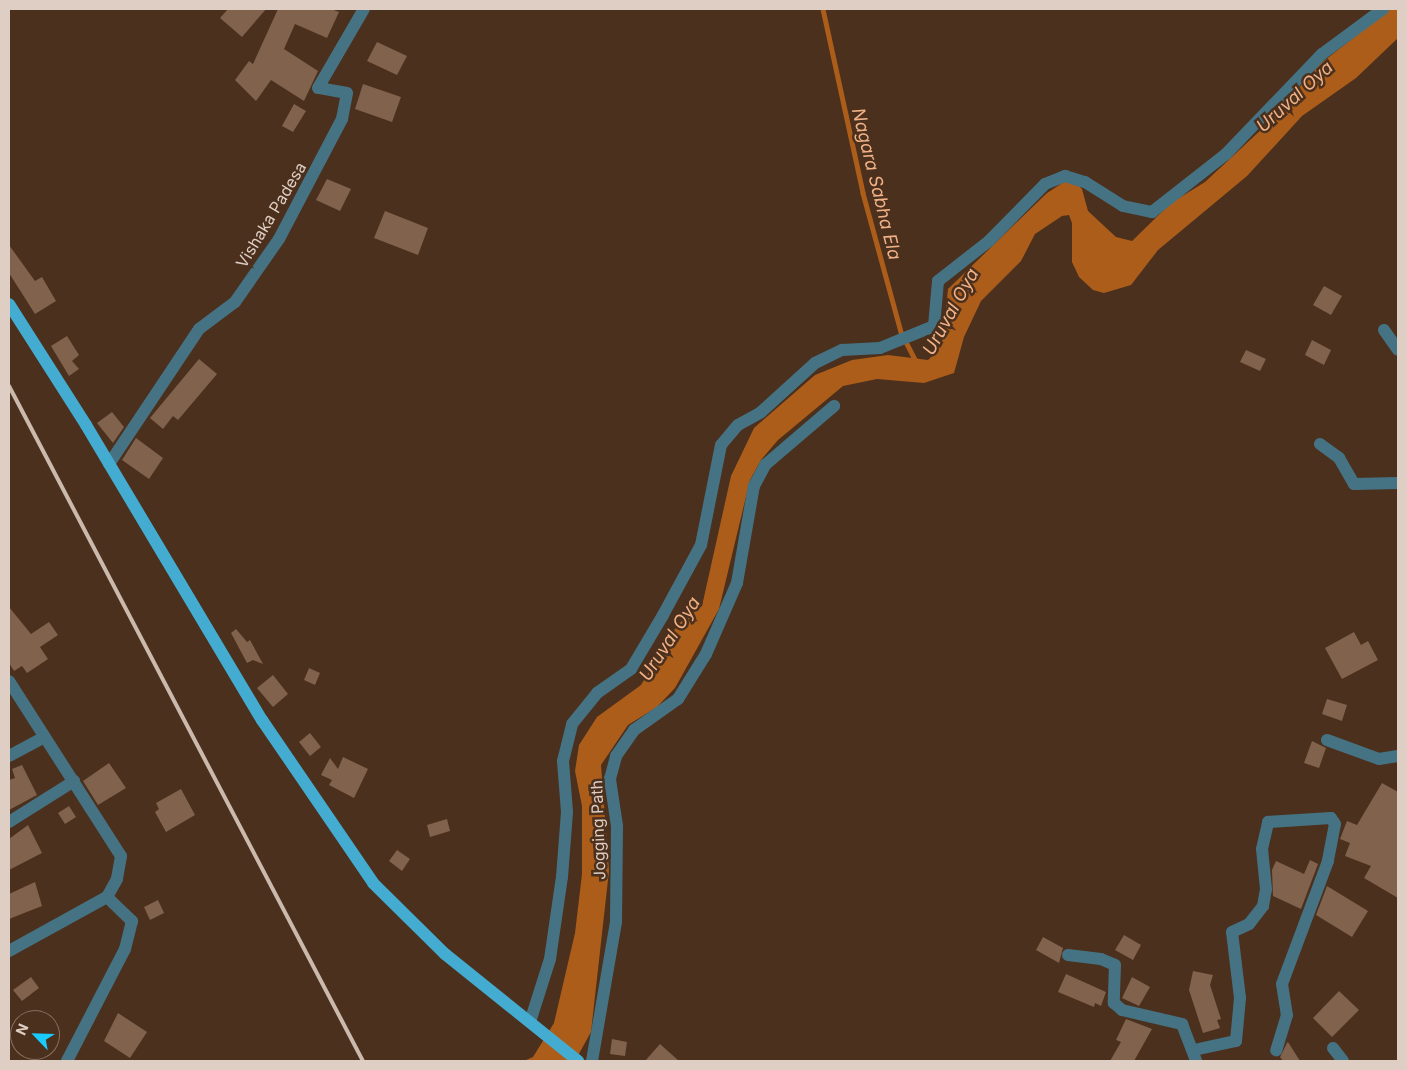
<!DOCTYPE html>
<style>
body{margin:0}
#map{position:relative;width:1407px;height:1070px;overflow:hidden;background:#4b301d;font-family:Inter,sans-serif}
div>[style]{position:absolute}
.water>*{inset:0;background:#ac5d1a}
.stream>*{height:4.5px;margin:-2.25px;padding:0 2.25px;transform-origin:2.25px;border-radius:2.25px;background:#ac5d1a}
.building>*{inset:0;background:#80624d}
.minor>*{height:12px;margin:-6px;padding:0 6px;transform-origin:6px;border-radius:6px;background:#457384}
.major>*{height:12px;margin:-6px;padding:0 6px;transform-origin:6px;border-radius:6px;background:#43acd0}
.rail>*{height:4px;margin:-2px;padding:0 2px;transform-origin:2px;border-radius:2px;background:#cbb9ac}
span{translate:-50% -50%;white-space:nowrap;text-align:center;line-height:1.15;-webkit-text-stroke:5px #4b301d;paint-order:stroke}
.street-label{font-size:16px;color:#dfcec3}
.water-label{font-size:18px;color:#f2b287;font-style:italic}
.frame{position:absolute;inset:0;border:10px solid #dfcec3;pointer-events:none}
.north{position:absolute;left:10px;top:1010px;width:50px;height:50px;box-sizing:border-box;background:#4b301d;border:1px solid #866f5f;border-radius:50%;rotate:294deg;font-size:14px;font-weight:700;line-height:20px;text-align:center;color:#dfcec3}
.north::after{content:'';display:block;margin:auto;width:18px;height:22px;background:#19cafc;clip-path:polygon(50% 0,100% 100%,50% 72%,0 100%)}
</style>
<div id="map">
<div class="water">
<i style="clip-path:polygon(1390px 9px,1398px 9px,1398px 38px,1356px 78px,1302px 116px,1247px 176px,1158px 250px,1131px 285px,1104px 293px,1093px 290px,1079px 277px,1072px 262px,1072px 223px,1069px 215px,1062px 216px,1035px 234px,1021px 261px,981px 301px,964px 337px,954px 373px,924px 383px,877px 379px,843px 386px,778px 440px,761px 460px,750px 480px,719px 609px,675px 688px,657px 707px,628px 725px,601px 765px,609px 871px,591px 1032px,575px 1061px,524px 1061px,533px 1057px,554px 1023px,575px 933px,582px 874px,582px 806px,575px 771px,579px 745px,597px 717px,641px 685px,678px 624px,702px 606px,731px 476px,754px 428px,815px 375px,852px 360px,888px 355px,928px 360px,938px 350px,943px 338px,948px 289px,1047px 193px,1064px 182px,1076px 183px,1082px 189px,1088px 211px,1116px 237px,1132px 241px,1171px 203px,1205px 182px,1264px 127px,1320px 64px)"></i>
</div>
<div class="stream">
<i style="left:823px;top:9px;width:188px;rotate:77.7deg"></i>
<i style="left:863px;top:193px;width:144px;rotate:74.7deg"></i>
<i style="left:901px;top:332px;width:33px;rotate:63deg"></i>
</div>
<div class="building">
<i style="clip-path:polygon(228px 9px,266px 9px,242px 37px,220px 18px)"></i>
<i style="clip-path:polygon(278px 9px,331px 9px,339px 12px,327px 38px,295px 24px,284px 49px,318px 71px,304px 101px,271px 80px,256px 101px,235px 80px,249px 61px,253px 64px)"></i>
<i style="clip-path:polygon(377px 42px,407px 56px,397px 75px,367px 61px)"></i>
<i style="clip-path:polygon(363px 84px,401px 97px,392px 122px,355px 109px)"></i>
<i style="clip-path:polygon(294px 104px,306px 111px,293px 132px,282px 126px)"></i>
<i style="clip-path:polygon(327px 179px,351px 189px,340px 211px,316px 200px)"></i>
<i style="clip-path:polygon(385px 211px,428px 228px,418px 255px,374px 238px)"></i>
<i style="clip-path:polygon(9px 245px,35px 281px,42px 277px,56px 301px,35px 314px,9px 273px)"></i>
<i style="clip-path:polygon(1324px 286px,1342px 296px,1331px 315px,1313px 305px)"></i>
<i style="clip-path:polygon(67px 336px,79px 355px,72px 361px,79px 369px,69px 376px,51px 346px)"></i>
<i style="clip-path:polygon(1312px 340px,1331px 350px,1324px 365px,1305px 355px)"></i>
<i style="clip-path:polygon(1246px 350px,1266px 359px,1260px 371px,1240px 362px)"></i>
<i style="clip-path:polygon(199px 359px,217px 374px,178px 420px,173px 416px,163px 429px,150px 418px)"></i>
<i style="clip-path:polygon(112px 412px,124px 427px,113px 443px,97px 423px)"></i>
<i style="clip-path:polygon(136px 438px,163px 458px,149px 479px,122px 460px)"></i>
<i style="clip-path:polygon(9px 607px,31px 634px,49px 622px,58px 635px,40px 647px,48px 659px,27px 673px,22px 666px,14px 671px,9px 663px)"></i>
<i style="clip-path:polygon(236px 629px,247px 642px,250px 640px,263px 664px,253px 660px,247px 663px,231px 633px)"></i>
<i style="clip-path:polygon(1354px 632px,1361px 645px,1368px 641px,1378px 660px,1342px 679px,1325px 648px)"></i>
<i style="clip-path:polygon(309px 668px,320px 673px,315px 685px,304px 680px)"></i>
<i style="clip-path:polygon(273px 675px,288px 694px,273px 707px,257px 688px)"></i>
<i style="clip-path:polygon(1327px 699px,1347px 705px,1342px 721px,1322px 714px)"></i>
<i style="clip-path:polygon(310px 733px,321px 747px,310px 756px,299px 742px)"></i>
<i style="clip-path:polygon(1312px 741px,1326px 748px,1319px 768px,1304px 763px)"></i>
<i style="clip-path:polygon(343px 757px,368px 769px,354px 798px,329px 785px,332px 780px,321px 775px,330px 758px,338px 769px)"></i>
<i style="clip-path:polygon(109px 763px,126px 788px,98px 805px,83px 781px)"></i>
<i style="clip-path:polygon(22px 765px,37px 795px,9px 810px,9px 780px,15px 778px,12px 769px)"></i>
<i style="clip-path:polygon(1382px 783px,1398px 792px,1398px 898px,1364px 878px,1371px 866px,1345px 856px,1350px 843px,1340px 839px,1347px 821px,1357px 825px)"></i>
<i style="clip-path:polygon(181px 789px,195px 815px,166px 832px,155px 812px,159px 809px,156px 803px)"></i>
<i style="clip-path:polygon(69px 806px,76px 817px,65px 824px,58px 813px)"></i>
<i style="clip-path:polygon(447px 819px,450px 831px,430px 837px,427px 825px)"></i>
<i style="clip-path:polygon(28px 825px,42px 853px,9px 870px,9px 839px)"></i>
<i style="clip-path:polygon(397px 850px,410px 859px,402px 871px,389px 861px)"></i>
<i style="clip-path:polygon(1310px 860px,1318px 864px,1301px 909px,1273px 896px,1272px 870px,1276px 861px,1304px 874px)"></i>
<i style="clip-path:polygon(35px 882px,42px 906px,9px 919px,9px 894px)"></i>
<i style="clip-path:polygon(1327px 886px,1368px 911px,1352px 937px,1316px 915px)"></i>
<i style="clip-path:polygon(158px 900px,164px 913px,150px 920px,144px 907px)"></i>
<i style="clip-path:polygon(1124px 935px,1141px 945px,1133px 960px,1115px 950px)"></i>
<i style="clip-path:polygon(1043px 937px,1063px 948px,1059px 963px,1036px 950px)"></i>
<i style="clip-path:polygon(1193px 971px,1213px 975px,1210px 985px,1221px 1019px,1217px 1020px,1220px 1028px,1203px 1033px,1189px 990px)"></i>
<i style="clip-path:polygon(1066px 974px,1106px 992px,1101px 1006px,1095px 1003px,1094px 1007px,1058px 992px)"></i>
<i style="clip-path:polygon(31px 977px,39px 988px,22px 1001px,13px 990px)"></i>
<i style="clip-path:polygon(1132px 977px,1150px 987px,1139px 1006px,1122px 998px)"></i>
<i style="clip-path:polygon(1339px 991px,1359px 1010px,1332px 1037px,1313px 1018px)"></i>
<i style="clip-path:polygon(118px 1013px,147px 1032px,130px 1058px,104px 1041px)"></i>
<i style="clip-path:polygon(1126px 1019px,1152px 1029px,1134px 1061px,1110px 1061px,1121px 1042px,1116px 1040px)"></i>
<i style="clip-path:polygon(612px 1039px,627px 1042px,625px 1056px,610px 1054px)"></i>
<i style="clip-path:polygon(1287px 1043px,1288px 1042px,1300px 1061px,1283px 1061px,1280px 1057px)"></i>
<i style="clip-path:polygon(660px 1044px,679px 1061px,645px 1061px)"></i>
</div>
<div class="minor">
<i style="left:1384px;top:330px;width:24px;rotate:55deg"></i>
<i style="left:1320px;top:444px;width:24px;rotate:36deg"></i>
<i style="left:1339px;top:458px;width:30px;rotate:60deg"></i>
<i style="left:1354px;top:484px;width:44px;rotate:-1.3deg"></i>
<i style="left:109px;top:464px;width:162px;rotate:-56.3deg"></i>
<i style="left:199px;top:329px;width:45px;rotate:-36.9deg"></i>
<i style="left:235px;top:302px;width:77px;rotate:-55.1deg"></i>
<i style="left:279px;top:239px;width:136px;rotate:-62.3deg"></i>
<i style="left:342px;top:119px;width:26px;rotate:-79deg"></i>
<i style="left:347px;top:93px;width:29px;rotate:-170deg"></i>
<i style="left:318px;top:88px;width:91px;rotate:-59.8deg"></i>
<i style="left:9px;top:681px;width:208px;rotate:57.4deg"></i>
<i style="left:121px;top:856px;width:23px;rotate:100deg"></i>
<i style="left:117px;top:879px;width:21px;rotate:119deg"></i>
<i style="left:107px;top:897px;width:35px;rotate:44deg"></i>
<i style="left:132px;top:921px;width:29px;rotate:104deg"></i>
<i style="left:125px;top:949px;width:126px;rotate:117.4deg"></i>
<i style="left:1327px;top:740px;width:55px;rotate:20.1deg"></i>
<i style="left:1379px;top:759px;width:19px;rotate:-9deg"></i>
<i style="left:9px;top:756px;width:38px;rotate:-28deg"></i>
<i style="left:9px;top:822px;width:77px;rotate:-32.2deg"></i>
<i style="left:9px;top:951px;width:112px;rotate:-28.9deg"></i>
<i style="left:1068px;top:955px;width:33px;rotate:7deg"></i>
<i style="left:1101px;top:959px;width:15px;rotate:23deg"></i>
<i style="left:1115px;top:965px;width:38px;rotate:92deg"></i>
<i style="left:1114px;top:1003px;width:11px;rotate:41deg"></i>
<i style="left:1122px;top:1010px;width:62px;rotate:13.1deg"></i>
<i style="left:1182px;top:1024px;width:40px;rotate:69deg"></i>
<i style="left:530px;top:1022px;width:66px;rotate:-72.4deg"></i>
<i style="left:550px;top:959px;width:83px;rotate:-81.7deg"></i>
<i style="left:562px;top:877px;width:65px;rotate:-85.6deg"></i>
<i style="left:567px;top:812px;width:51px;rotate:-94.5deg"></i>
<i style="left:563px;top:761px;width:38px;rotate:-76deg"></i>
<i style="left:572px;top:724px;width:40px;rotate:-51deg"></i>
<i style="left:597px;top:693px;width:42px;rotate:-35.2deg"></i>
<i style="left:631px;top:669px;width:63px;rotate:-59.3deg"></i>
<i style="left:663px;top:615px;width:80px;rotate:-61.5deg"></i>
<i style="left:701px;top:545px;width:102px;rotate:-78.7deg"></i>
<i style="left:721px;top:445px;width:26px;rotate:-50deg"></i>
<i style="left:738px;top:425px;width:26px;rotate:-29deg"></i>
<i style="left:761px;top:412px;width:73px;rotate:-42.2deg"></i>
<i style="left:815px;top:363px;width:30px;rotate:-26deg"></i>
<i style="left:842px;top:350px;width:38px;rotate:-3deg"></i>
<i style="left:880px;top:348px;width:58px;rotate:-22.2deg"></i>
<i style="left:934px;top:326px;width:45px;rotate:-84.9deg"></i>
<i style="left:938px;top:281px;width:65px;rotate:-38.1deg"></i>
<i style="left:989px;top:241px;width:80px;rotate:-45.5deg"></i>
<i style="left:1045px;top:184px;width:22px;rotate:-22deg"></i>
<i style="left:1065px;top:176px;width:21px;rotate:17deg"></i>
<i style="left:1085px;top:182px;width:45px;rotate:32.3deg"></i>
<i style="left:1123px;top:206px;width:30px;rotate:12deg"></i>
<i style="left:1152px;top:212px;width:94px;rotate:-38.1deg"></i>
<i style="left:1226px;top:154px;width:139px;rotate:-46.2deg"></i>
<i style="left:1322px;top:54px;width:76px;rotate:-36.4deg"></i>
<i style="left:1333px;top:1048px;width:16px;rotate:52deg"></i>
<i style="left:1194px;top:1050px;width:43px;rotate:-12.1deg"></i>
<i style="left:1236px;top:1041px;width:43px;rotate:-84.7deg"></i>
<i style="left:1240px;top:998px;width:66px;rotate:-96.9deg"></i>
<i style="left:1232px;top:932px;width:19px;rotate:-25deg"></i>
<i style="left:1249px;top:924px;width:23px;rotate:-52deg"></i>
<i style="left:1263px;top:906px;width:17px;rotate:-80deg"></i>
<i style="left:1266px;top:889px;width:40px;rotate:-95.7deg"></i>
<i style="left:1262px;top:849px;width:28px;rotate:-77deg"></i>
<i style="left:1268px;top:822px;width:63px;rotate:-3.6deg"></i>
<i style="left:1331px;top:818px;width:7px;rotate:56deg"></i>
<i style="left:1335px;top:824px;width:38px;rotate:101deg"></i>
<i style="left:1328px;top:861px;width:131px;rotate:110.5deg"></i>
<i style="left:1282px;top:984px;width:31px;rotate:81deg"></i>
<i style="left:1287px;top:1015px;width:37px;rotate:107deg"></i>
<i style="left:592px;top:1061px;width:141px;rotate:-80.2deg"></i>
<i style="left:616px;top:922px;width:96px;rotate:-89.4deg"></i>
<i style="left:617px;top:826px;width:48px;rotate:-98.5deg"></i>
<i style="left:610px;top:779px;width:24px;rotate:-75deg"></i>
<i style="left:616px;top:756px;width:32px;rotate:-55deg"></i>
<i style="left:634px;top:730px;width:54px;rotate:-35.2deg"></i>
<i style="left:678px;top:699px;width:53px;rotate:-58.1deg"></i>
<i style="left:706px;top:654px;width:77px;rotate:-66.4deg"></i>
<i style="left:737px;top:583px;width:98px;rotate:-80.1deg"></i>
<i style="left:754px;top:486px;width:24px;rotate:-62deg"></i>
<i style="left:765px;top:465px;width:91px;rotate:-40.5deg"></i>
</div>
<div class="major">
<i style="left:9px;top:304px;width:143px;rotate:57.5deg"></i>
<i style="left:86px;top:425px;width:344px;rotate:59.2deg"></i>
<i style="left:262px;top:720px;width:197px;rotate:55.7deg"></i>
<i style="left:373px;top:883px;width:101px;rotate:44.6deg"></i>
<i style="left:445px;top:954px;width:171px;rotate:38.8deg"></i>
</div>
<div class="rail">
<i style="left:9px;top:386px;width:762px;rotate:62.33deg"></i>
</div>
<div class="street-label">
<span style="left:271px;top:215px;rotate:-59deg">Vishaka Padesa</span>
<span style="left:598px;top:830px;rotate:-92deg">Jogging Path</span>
</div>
<div class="water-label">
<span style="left:1295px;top:97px;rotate:-42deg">Uruval Oya</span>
<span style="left:876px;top:184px;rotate:76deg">Nagara Sabha Ela</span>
<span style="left:951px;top:312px;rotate:-61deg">Uruval Oya</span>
<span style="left:670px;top:639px;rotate:-57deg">Uruval Oya</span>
</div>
<div class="frame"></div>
<div class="north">N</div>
</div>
